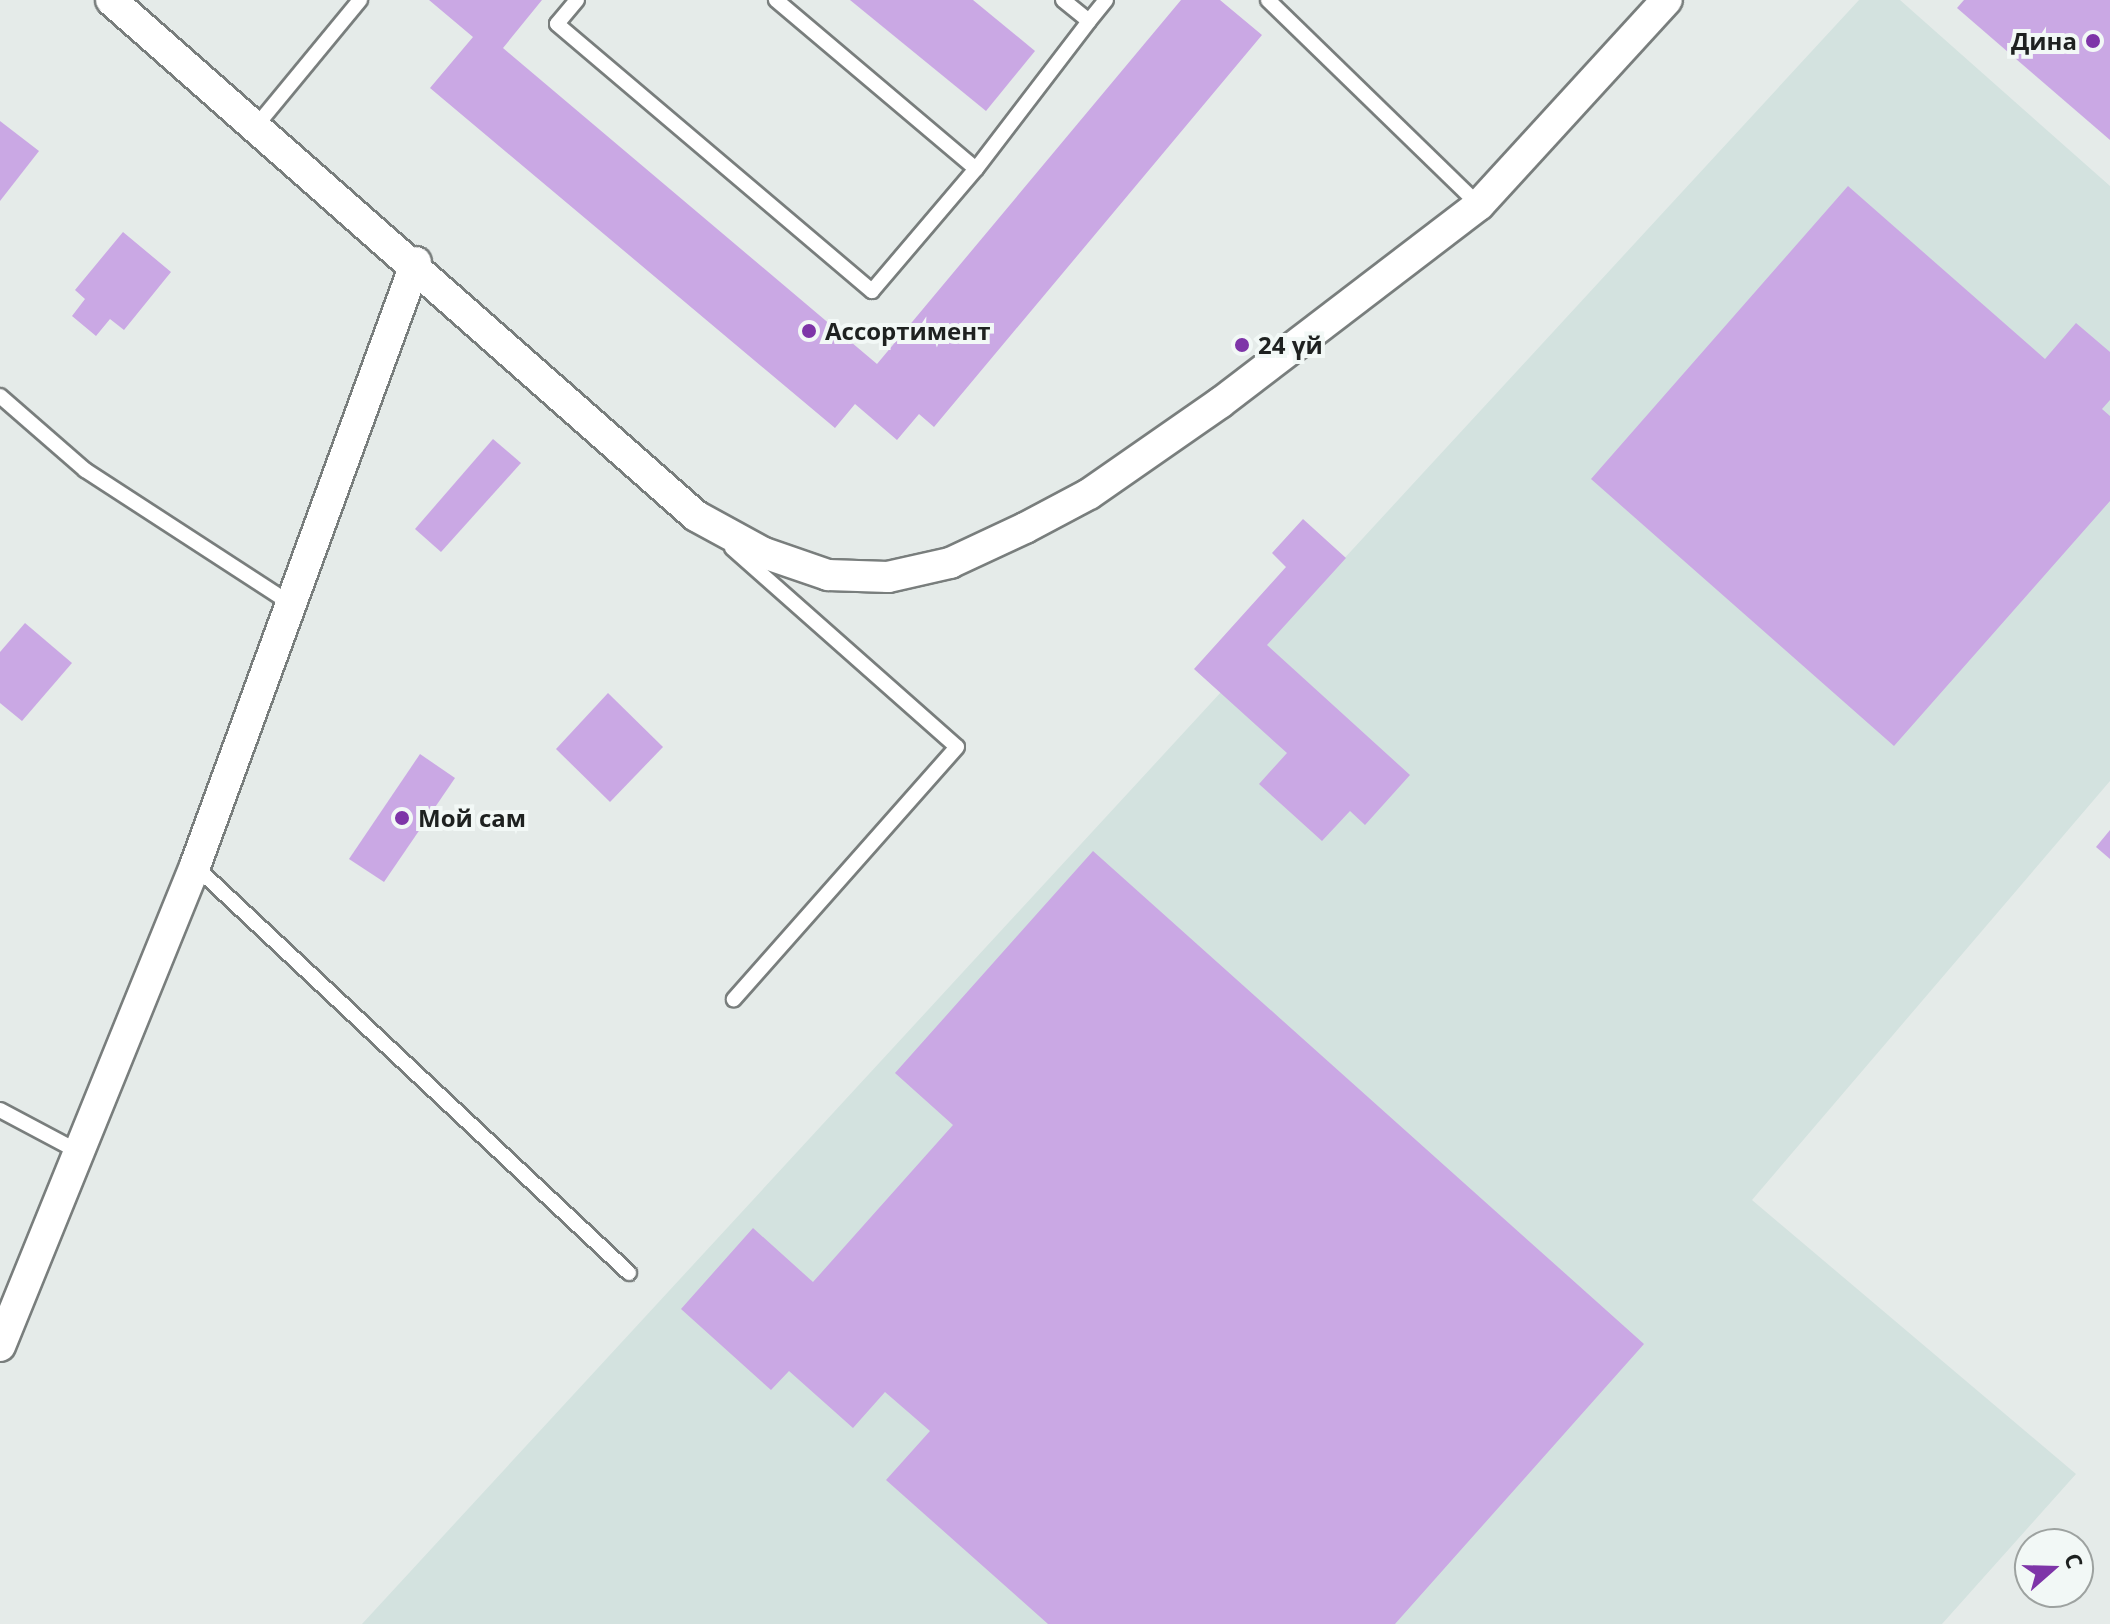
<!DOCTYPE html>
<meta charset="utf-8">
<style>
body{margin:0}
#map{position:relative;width:2110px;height:1624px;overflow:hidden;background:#e5ebe9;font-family:"Open Sans",sans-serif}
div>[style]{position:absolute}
.built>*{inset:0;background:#d3e2df}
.building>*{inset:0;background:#caa8e4}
.roads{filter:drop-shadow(2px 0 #797e7d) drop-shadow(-2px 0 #797e7d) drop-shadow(0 2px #797e7d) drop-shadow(0 -2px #797e7d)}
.service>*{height:14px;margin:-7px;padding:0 7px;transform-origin:7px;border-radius:7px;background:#fff}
.minor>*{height:30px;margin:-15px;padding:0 15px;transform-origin:15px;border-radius:15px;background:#fff}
.dots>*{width:22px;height:22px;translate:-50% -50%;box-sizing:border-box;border:4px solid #f2f8f6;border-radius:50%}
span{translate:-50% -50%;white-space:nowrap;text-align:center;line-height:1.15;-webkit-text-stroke:8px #f2f8f6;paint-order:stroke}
.poi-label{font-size:24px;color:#1e2120;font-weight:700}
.right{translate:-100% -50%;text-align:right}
.left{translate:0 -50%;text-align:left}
.north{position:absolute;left:2014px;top:1528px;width:80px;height:80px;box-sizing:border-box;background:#f2f8f6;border:2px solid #9da2a0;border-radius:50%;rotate:70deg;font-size:22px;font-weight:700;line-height:32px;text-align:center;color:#1e2120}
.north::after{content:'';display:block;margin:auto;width:28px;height:36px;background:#7e35a8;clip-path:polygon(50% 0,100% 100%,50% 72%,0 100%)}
</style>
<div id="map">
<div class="built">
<i style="clip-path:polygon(1859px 0,1900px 0,2110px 186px,2110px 781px,1752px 1200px,2076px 1474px,1942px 1624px,362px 1624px)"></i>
</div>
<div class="building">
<i style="clip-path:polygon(429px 0,542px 0,503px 48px,877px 364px,1181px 0,1220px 0,1262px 35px,934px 427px,919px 414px,897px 440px,855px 404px,835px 428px,430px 88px,473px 37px)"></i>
<i style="clip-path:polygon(850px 0,973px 0,1035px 51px,986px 111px)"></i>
<i style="clip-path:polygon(1964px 0,2110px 0,2110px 140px,1957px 8px)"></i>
<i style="clip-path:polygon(0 121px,39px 151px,0 201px)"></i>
<i style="clip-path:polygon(1848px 186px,2045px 359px,2076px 323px,2110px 352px,2110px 400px,2102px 409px,2110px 416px,2110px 501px,1894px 746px,1591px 479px)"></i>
<i style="clip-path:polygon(123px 232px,171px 272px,124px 330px,110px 319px,96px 336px,72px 316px,85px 299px,75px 290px)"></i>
<i style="clip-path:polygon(493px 439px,521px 463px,441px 552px,415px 529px)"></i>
<i style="clip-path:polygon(1303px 519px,1346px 558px,1267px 645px,1410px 775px,1365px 825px,1350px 811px,1322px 841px,1259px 784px,1287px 753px,1194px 669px,1286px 567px,1272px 553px)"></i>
<i style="clip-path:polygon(25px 623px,72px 663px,22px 721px,0 703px,0 652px)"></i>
<i style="clip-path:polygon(608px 693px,663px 747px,610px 802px,556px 749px)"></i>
<i style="clip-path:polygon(420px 754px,455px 778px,384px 882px,349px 859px)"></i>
<i style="clip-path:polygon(2110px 830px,2110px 859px,2096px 847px)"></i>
<i style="clip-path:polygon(1093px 851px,1644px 1344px,1395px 1624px,1048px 1624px,886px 1480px,930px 1431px,885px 1392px,853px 1428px,789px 1371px,771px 1390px,681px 1309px,753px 1228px,813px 1282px,953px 1125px,895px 1073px)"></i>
</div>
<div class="roads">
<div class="service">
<i style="left:577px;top:0;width:31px;rotate:130deg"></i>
<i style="left:557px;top:24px;width:413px;rotate:40.3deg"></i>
<i style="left:872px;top:291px;width:160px;rotate:-49.6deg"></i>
<i style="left:976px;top:169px;width:262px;rotate:-139.8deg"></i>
<i style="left:1063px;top:0;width:33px;rotate:39deg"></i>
<i style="left:1089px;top:21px;width:27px;rotate:-51deg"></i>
<i style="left:1268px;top:0;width:294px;rotate:44.2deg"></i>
<i style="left:257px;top:125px;width:162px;rotate:-50.5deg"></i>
<i style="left:976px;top:169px;width:186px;rotate:-52.6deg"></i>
<i style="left:0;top:396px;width:113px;rotate:41deg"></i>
<i style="left:85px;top:470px;width:246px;rotate:33deg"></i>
<i style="left:732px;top:548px;width:300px;rotate:41.5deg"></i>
<i style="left:957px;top:747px;width:337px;rotate:131.5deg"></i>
<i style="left:195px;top:866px;width:595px;rotate:43.16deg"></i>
<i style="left:0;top:1110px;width:89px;rotate:28deg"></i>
</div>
<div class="minor">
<i style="left:111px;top:0;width:780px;rotate:41.41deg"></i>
<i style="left:696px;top:516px;width:77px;rotate:28.6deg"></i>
<i style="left:764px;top:553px;width:68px;rotate:19deg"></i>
<i style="left:828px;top:575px;width:60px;rotate:1.9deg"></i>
<i style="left:888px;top:577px;width:64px;rotate:-12.7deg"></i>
<i style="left:950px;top:563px;width:83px;rotate:-25deg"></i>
<i style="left:1025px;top:528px;width:72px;rotate:-28deg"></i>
<i style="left:1089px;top:494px;width:160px;rotate:-34.8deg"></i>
<i style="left:1220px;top:403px;width:326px;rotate:-37.4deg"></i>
<i style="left:1479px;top:205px;width:278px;rotate:-47.5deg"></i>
<i style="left:0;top:1346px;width:518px;rotate:-67.89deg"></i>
<i style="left:195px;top:866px;width:643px;rotate:-69.9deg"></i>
</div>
</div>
<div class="dots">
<i style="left:2093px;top:41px;background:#7e35a8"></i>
<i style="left:809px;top:331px;background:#7e35a8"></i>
<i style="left:1242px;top:345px;background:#7e35a8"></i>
<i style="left:402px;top:818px;background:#7e35a8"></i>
</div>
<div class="poi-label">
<span class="right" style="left:2077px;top:41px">Дина</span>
<span class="left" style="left:825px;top:331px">Ассортимент</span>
<span class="left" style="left:1258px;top:345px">24 үй</span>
<span class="left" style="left:418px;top:818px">Мой сам</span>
</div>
<div class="north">С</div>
</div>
